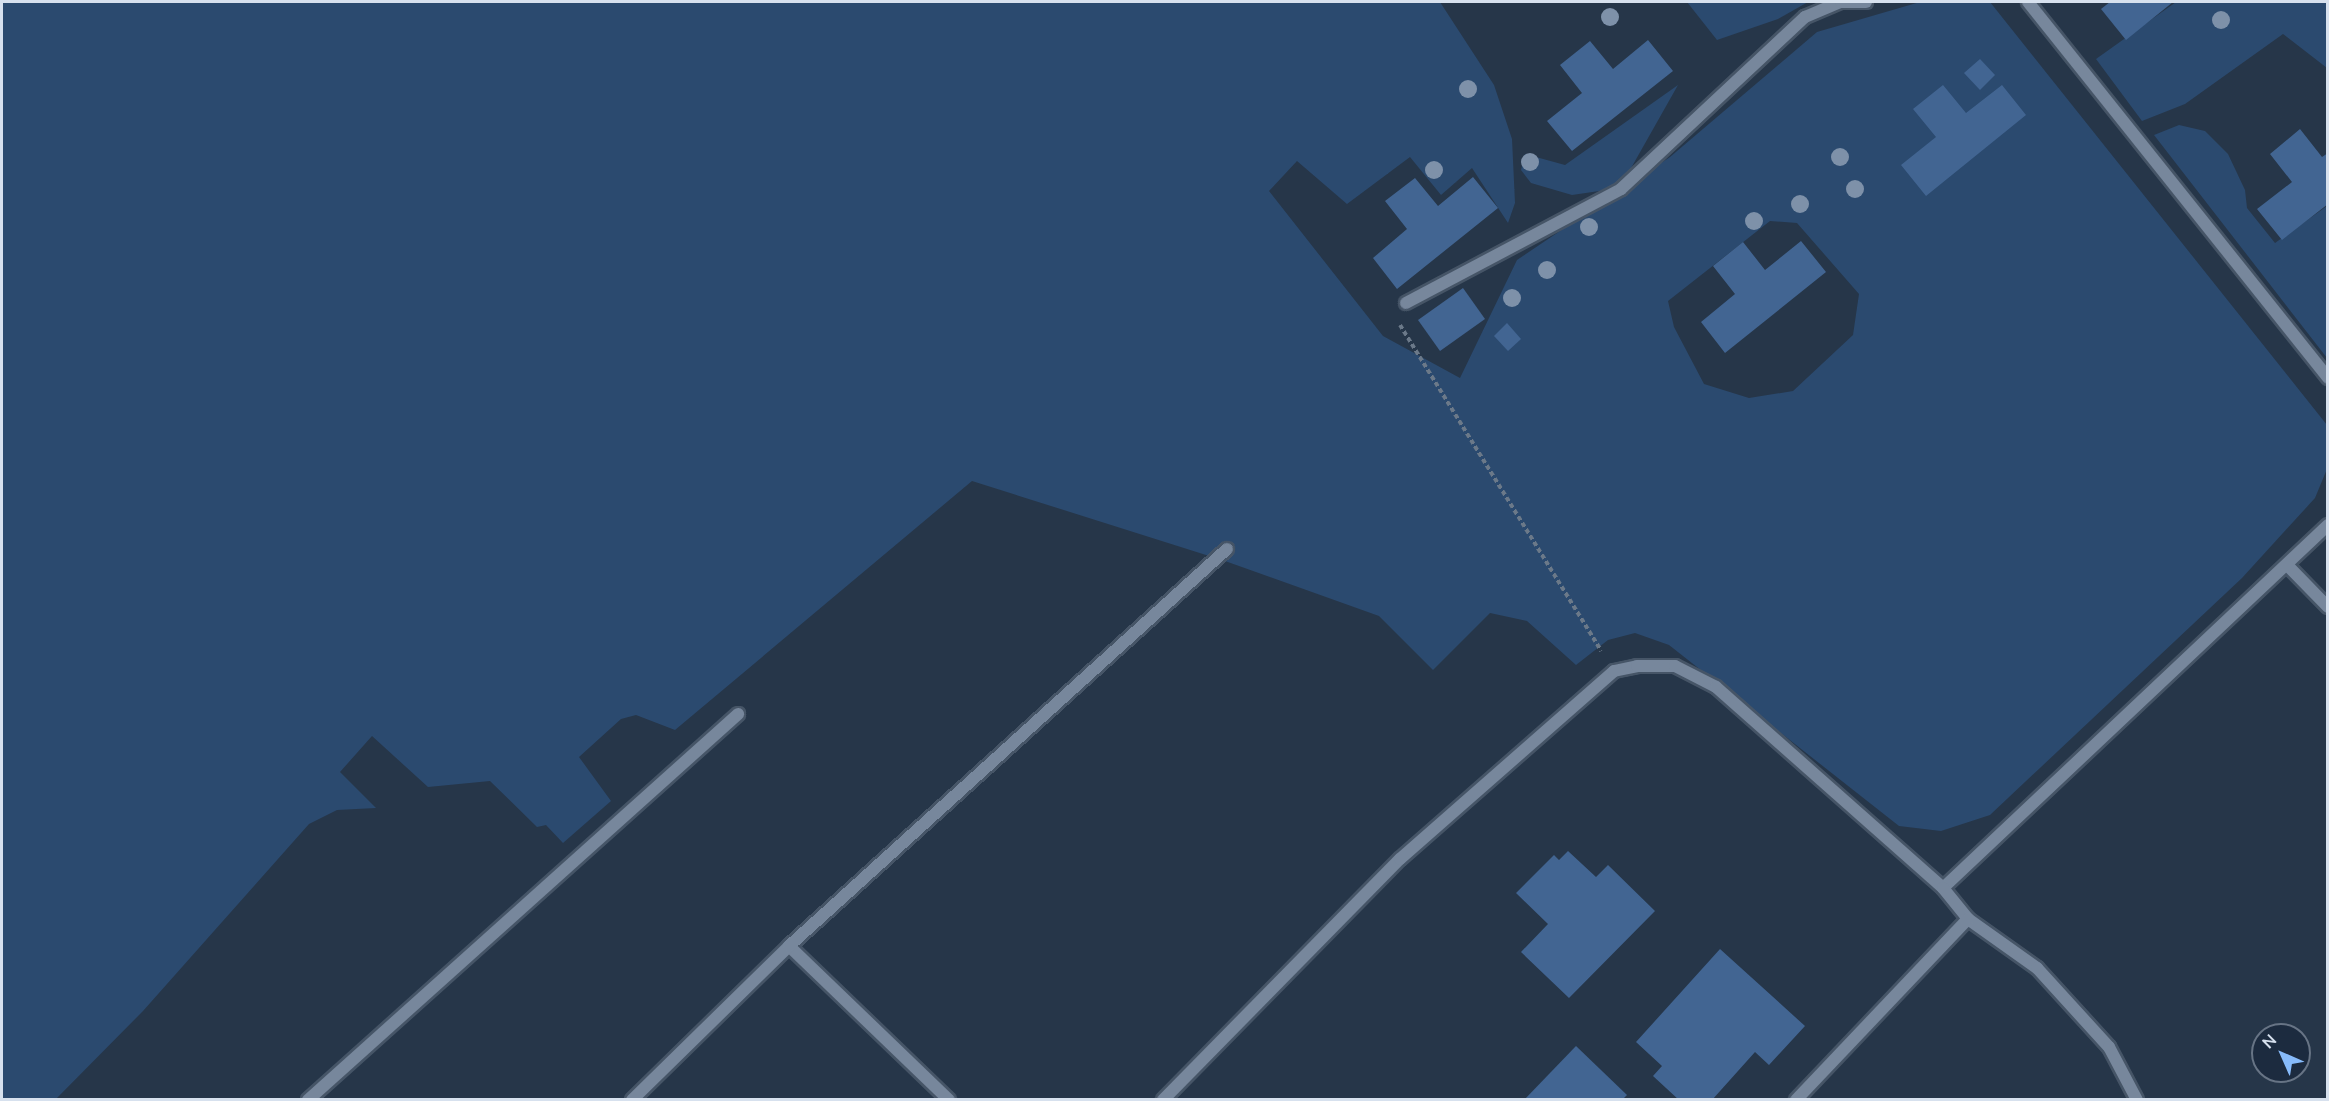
<!DOCTYPE html>
<style>
body{margin:0}
#map{position:relative;width:2329px;height:1101px;overflow:hidden;background:#263649;font-family:"Nunito Sans",sans-serif}
div>[style]{position:absolute}
.green>*{inset:0;background:#2b4a6f}
.building>*{inset:0;background:#426592}
.path>*{height:4px;margin-top:-2px;transform-origin:0;background:repeating-linear-gradient(90deg,#6b7989 0 4.5px,transparent 0 7.5px)}
.roads{filter:drop-shadow(2px 0 #465567) drop-shadow(-2px 0 #465567) drop-shadow(0 2px #465567) drop-shadow(0 -2px #465567)}
.service>*{height:12px;margin:-6px;padding:0 6px;transform-origin:6px;border-radius:6px;background:#77879c}
.minor>*{height:12px;margin:-6px;padding:0 6px;transform-origin:6px;border-radius:6px;background:#77879c}
.trees>*{width:18px;height:18px;margin:-9px;border-radius:50%;background:#7e91a9}
span{translate:-50% -50%;white-space:nowrap;text-align:center;line-height:1.15;-webkit-text-stroke:4.5px #1c2b3f;paint-order:stroke}
.frame{position:absolute;inset:0;border:3px solid #d7e1ee;pointer-events:none}
.north{position:absolute;left:2251px;top:1023px;width:60px;height:60px;box-sizing:border-box;background:#1c2b3f;border:2px solid #677485;border-radius:50%;rotate:315deg;font-size:16px;font-weight:700;line-height:24px;text-align:center;color:#d7e1ee}
.north::after{content:'';display:block;margin:auto;width:21px;height:27px;background:#87bbfb;clip-path:polygon(50% 0,100% 100%,50% 72%,0 100%)}
</style>
<div id="map">
<div class="green">
<i style="clip-path:polygon(evenodd,2px 2px,1440px 2px,1494px 85px,1512px 139px,1515px 203px,1508px 223px,1472px 168px,1441px 195px,1410px 157px,1347px 204px,1297px 161px,1269px 191px,1383px 336px,1460px 378px,1517px 260px,1670px 157px,1817px 32px,1920px 2px,1990px 2px,2327px 425px,2327px 469px,2315px 498px,2242px 578px,1990px 815px,1941px 831px,1899px 826px,1669px 645px,1635px 633px,1608px 640px,1576px 665px,1527px 621px,1490px 613px,1433px 670px,1379px 616px,1225px 561px,972px 481px,675px 730px,636px 715px,621px 719px,579px 757px,611px 801px,563px 843px,546px 825px,537px 827px,490px 781px,428px 787px,372px 736px,340px 772px,376px 808px,337px 810px,309px 824px,143px 1011px,56px 1099px,2px 1100px,2px 2px,1770px 221px,1797px 223px,1859px 294px,1853px 335px,1793px 391px,1749px 398px,1704px 384px,1674px 327px,1668px 301px,1770px 221px)"></i>
<i style="clip-path:polygon(1687px 2px,1808px 2px,1778px 19px,1717px 40px)"></i>
<i style="clip-path:polygon(2176px 2px,2327px 2px,2327px 68px,2283px 34px,2185px 104px,2142px 121px,2096px 59px)"></i>
<i style="clip-path:polygon(1678px 85px,1626px 177px,1606px 190px,1572px 195px,1531px 183px,1521px 170px,1525px 154px,1565px 165px)"></i>
<i style="clip-path:polygon(2179px 125px,2205px 131px,2228px 154px,2245px 190px,2247px 208px,2275px 243px,2327px 206px,2327px 358px,2154px 135px)"></i>
</div>
<div class="building">
<i style="clip-path:polygon(2110px 2px,2173px 2px,2126px 40px,2101px 9px)"></i>
<i style="clip-path:polygon(1648px 40px,1673px 71px,1572px 151px,1547px 121px,1582px 93px,1560px 65px,1590px 41px,1613px 69px)"></i>
<i style="clip-path:polygon(1980px 59px,1995px 75px,1980px 90px,1964px 73px)"></i>
<i style="clip-path:polygon(1943px 85px,1966px 113px,2002px 85px,2026px 115px,1926px 196px,1901px 165px,1936px 137px,1913px 109px)"></i>
<i style="clip-path:polygon(2300px 129px,2322px 157px,2328px 153px,2328px 204px,2282px 240px,2257px 209px,2292px 182px,2270px 154px)"></i>
<i style="clip-path:polygon(1473px 177px,1498px 208px,1397px 289px,1373px 258px,1407px 229px,1385px 201px,1415px 178px,1438px 206px)"></i>
<i style="clip-path:polygon(1801px 241px,1826px 272px,1725px 353px,1701px 322px,1735px 294px,1713px 266px,1743px 242px,1765px 270px)"></i>
<i style="clip-path:polygon(1463px 288px,1485px 319px,1440px 351px,1418px 320px)"></i>
<i style="clip-path:polygon(1507px 323px,1521px 339px,1508px 351px,1494px 336px)"></i>
<i style="clip-path:polygon(1568px 851px,1596px 877px,1608px 865px,1655px 911px,1569px 998px,1521px 952px,1548px 924px,1516px 893px,1554px 855px,1559px 860px)"></i>
<i style="clip-path:polygon(1720px 949px,1805px 1026px,1769px 1065px,1755px 1052px,1712px 1100px,1679px 1100px,1653px 1076px,1662px 1066px,1636px 1042px)"></i>
<i style="clip-path:polygon(1576px 1046px,1627px 1095px,1622px 1100px,1524px 1100px)"></i>
</div>
<div class="path">
<i style="left:1400px;top:325px;width:383px;rotate:58.3deg"></i>
</div>
<div class="roads">
<div class="service">
<i style="left:2028px;top:2px;width:481px;rotate:51.4deg"></i>
<i style="left:1406px;top:303px;width:243px;rotate:-27.9deg"></i>
<i style="left:1621px;top:189px;width:252px;rotate:-43.1deg"></i>
<i style="left:1805px;top:17px;width:39px;rotate:-23deg"></i>
<i style="left:1841px;top:2px;width:25px"></i>
</div>
<div class="minor">
<i style="left:2289px;top:567px;width:56px;rotate:45.7deg"></i>
<i style="left:1943px;top:888px;width:529px;rotate:-43.32deg"></i>
<i style="left:789px;top:946px;width:222px;rotate:43.9deg"></i>
<i style="left:308px;top:1100px;width:578px;rotate:-41.91deg"></i>
<i style="left:632px;top:1100px;width:220px;rotate:-44.4deg"></i>
<i style="left:789px;top:946px;width:591px;rotate:-42.19deg"></i>
<i style="left:1163px;top:1100px;width:338px;rotate:-45.5deg"></i>
<i style="left:1400px;top:859px;width:285px;rotate:-41.3deg"></i>
<i style="left:1614px;top:671px;width:24px;rotate:-12deg"></i>
<i style="left:1637px;top:666px;width:38px"></i>
<i style="left:1675px;top:666px;width:46px;rotate:27.1deg"></i>
<i style="left:1716px;top:687px;width:303px;rotate:41.5deg"></i>
<i style="left:1943px;top:888px;width:40px;rotate:51deg"></i>
<i style="left:1968px;top:919px;width:85px;rotate:35.4deg"></i>
<i style="left:2037px;top:968px;width:107px;rotate:47.7deg"></i>
<i style="left:2109px;top:1047px;width:60px;rotate:62.2deg"></i>
<i style="left:1796px;top:1100px;width:250px;rotate:-46.5deg"></i>
</div>
</div>
<div class="trees">
<i style="left:1610px;top:17px"></i>
<i style="left:2221px;top:20px"></i>
<i style="left:1468px;top:89px"></i>
<i style="left:1840px;top:157px"></i>
<i style="left:1530px;top:162px"></i>
<i style="left:1434px;top:170px"></i>
<i style="left:1855px;top:189px"></i>
<i style="left:1800px;top:204px"></i>
<i style="left:1754px;top:221px"></i>
<i style="left:1589px;top:227px"></i>
<i style="left:1547px;top:270px"></i>
<i style="left:1512px;top:298px"></i>
</div>
<div class="frame"></div>
<div class="north">N</div>
</div>
